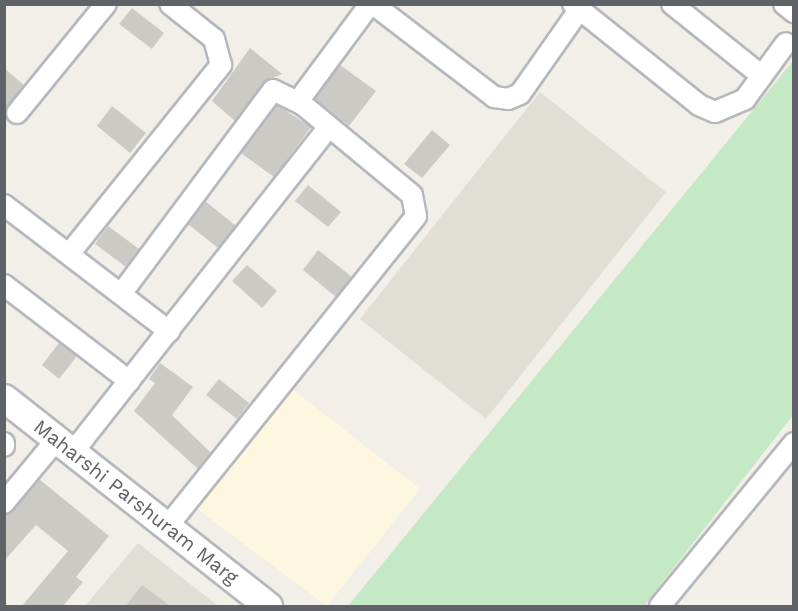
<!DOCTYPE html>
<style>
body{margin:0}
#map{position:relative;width:798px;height:611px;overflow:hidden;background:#f1efe8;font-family:"Work Sans",sans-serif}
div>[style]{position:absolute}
.commercial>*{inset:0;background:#fef7e0}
.education>*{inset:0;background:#e1ded6}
.green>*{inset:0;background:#c5e8c5}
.building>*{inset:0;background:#cccac5}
.roads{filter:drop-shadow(2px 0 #b5b8bc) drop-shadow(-2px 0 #b5b8bc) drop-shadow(0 2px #b5b8bc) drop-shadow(0 -2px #b5b8bc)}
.street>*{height:20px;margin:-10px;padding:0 10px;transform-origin:10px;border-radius:10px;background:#fff}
.secondary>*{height:27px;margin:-13.5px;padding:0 13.5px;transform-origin:13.5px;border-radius:13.5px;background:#fff}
span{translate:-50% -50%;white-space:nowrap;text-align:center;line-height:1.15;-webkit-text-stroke:6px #fff;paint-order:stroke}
.street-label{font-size:20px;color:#5f6368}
.frame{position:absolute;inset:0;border:6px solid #5f6368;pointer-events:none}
</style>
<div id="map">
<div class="commercial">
<i style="clip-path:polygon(291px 388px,420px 489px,327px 606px,196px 508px)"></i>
</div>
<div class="education">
<i style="clip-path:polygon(540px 92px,666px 192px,486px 419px,360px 319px)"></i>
<i style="clip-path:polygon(138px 543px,218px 606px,85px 606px)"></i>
</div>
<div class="green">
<i style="clip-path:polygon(793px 61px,793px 415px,644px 606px,348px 606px)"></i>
</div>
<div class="building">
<i style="clip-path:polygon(132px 8px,164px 33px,152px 49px,119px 24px)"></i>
<i style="clip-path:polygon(250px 48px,282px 74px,264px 82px,235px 121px,212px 101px)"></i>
<i style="clip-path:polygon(340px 65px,376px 91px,349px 126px,315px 99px)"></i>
<i style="clip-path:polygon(4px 68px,24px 85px,4px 112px)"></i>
<i style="clip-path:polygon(277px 105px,311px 127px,274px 177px,241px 153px)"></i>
<i style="clip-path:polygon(112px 106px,146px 133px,130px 153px,97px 126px)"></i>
<i style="clip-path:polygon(432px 130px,450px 145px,422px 178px,404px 164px)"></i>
<i style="clip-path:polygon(308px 185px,341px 212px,328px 227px,295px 201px)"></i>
<i style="clip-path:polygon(205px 201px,236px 226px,218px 248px,188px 224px)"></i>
<i style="clip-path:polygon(108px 226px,139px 249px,126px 267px,95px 244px)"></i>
<i style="clip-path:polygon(318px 250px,352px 277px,336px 297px,303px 270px)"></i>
<i style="clip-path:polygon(247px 265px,277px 291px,262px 308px,232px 281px)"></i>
<i style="clip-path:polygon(59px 343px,77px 356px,59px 379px,42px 365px)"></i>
<i style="clip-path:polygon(160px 363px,193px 387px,172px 415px,211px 453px,198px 469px,134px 411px,155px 383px,149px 379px)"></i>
<i style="clip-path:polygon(219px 379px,249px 403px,237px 419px,206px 395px)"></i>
<i style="clip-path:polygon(39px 479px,109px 536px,76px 577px,83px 582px,63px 606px,22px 606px,68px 551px,36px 525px,4px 561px,4px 515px)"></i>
<i style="clip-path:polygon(142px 585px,170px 606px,126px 606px)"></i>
</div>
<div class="roads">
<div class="street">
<i style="left:373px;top:4px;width:153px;rotate:37.5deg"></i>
<i style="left:494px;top:97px;width:14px;rotate:8deg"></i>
<i style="left:508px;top:99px;width:13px;rotate:-23deg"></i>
<i style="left:520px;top:94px;width:103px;rotate:-54.9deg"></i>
<i style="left:573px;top:4px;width:161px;rotate:38.7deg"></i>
<i style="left:699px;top:105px;width:17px;rotate:24deg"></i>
<i style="left:715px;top:112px;width:33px;rotate:-23deg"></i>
<i style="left:745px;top:99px;width:69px;rotate:-53.8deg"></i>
<i style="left:672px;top:4px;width:115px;rotate:38.7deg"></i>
<i style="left:784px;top:4px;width:13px;rotate:39deg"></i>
<i style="left:17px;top:113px;width:141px;rotate:-50.8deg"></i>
<i style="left:4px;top:205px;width:208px;rotate:37.4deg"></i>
<i style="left:69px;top:254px;width:243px;rotate:-51.2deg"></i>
<i style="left:221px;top:65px;width:27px;rotate:-105deg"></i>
<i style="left:214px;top:39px;width:56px;rotate:-141.5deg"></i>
<i style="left:4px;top:285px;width:158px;rotate:37.5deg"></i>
<i style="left:121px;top:294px;width:254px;rotate:-53.3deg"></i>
<i style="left:273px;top:90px;width:32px;rotate:26deg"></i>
<i style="left:4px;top:443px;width:3px;rotate:90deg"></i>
<i style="left:73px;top:452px;width:412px;rotate:-51.8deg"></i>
<i style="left:4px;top:503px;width:83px;rotate:-50.4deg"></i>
<i style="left:167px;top:527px;width:398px;rotate:-51.3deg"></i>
<i style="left:416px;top:216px;width:21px;rotate:-101deg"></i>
<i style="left:412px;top:195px;width:143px;rotate:-140.4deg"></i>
<i style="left:302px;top:104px;width:8px;rotate:-90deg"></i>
<i style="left:302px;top:96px;width:114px;rotate:-53.5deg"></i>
<i style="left:660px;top:606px;width:211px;rotate:-50.6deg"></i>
</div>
<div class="secondary">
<i style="left:4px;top:398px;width:336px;rotate:38.2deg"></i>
</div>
</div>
<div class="street-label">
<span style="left:136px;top:502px;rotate:38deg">Maharshi Parshuram Marg</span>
</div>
<div class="frame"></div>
</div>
